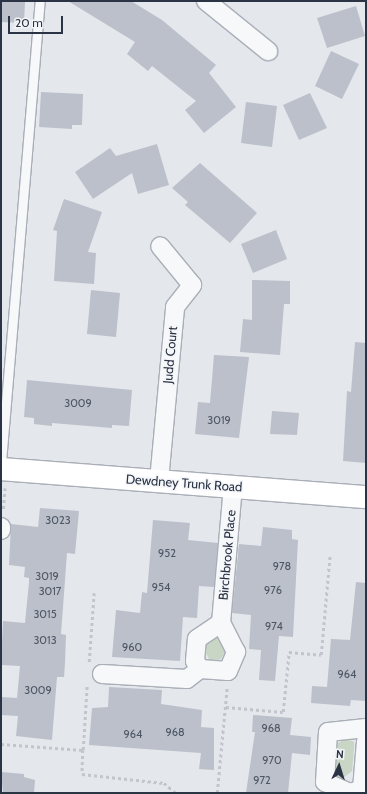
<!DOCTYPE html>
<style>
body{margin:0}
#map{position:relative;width:367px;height:794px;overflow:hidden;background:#e4e7ec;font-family:Cabin,sans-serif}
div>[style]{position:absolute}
.green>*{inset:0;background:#c9d6c5}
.building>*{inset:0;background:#bbc0ca}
.path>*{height:2.5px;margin-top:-1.25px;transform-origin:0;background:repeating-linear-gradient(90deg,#c2c5cb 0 3px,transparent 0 6px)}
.roads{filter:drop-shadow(1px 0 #a9aeb7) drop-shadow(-1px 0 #a9aeb7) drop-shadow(0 1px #a9aeb7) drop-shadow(0 -1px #a9aeb7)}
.service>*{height:9px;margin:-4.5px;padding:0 4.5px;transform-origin:4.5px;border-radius:4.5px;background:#f7f8fa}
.minor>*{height:18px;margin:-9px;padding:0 9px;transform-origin:9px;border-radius:9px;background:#f7f8fa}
.secondary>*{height:22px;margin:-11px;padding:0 11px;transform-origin:11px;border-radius:11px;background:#fff}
span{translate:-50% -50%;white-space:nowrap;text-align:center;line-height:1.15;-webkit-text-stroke:3px #f4f6f9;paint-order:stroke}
.number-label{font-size:11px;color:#4f5766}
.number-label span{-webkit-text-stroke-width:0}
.street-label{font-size:13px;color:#2b3445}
.frame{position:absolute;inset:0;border:2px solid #2b3445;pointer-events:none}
.north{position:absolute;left:319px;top:746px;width:40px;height:40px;-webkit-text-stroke:3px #f4f6f9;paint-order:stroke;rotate:4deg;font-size:11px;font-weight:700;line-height:16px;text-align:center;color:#2b3445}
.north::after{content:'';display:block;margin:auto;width:14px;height:18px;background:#2b3445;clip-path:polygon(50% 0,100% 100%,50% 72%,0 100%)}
.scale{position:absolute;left:8px;top:16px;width:55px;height:18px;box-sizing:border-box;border:2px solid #2b3445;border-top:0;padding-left:5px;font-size:12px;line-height:14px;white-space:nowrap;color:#2b3445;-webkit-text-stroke:3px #f4f6f9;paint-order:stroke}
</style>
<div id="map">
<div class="green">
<i style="clip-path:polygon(216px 635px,226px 650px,221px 659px,215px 661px,209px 659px,203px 647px)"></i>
<i style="clip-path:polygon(346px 738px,354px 742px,354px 749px,352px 771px,343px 778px,338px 777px,333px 771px,335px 745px)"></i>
</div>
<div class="building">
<i style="clip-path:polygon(1px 1px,25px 2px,24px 23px,1px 22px)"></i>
<i style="clip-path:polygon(68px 1px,131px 1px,162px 20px,216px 65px,209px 73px,236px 107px,204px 133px,185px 110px,196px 101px,152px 66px,148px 71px,127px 54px,135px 42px)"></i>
<i style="clip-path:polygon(356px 6px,365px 36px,327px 48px,317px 18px)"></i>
<i style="clip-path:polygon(331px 51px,359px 64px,342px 99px,315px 86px)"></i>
<i style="clip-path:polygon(41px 92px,83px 94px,82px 125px,72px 125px,72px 129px,39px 127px)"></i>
<i style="clip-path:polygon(310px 93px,327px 128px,299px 140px,283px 105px)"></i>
<i style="clip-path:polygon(246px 102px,277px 106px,272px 147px,241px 143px)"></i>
<i style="clip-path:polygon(157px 144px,169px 185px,138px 194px,132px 173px,93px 199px,75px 172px,110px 148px,116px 156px)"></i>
<i style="clip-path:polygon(200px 163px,257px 213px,230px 243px,185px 205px,188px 202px,172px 188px)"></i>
<i style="clip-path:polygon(64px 199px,102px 212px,88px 252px,96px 253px,94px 284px,54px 281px,57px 231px,53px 230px)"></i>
<i style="clip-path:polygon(276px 230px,287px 259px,253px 273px,241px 244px)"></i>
<i style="clip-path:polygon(252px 280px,290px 281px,290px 304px,284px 304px,280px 355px,240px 352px,243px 319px,252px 320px)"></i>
<i style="clip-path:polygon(91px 290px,120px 293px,116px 337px,87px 334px)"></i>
<i style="clip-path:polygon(355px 342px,366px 343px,366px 463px,343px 461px,347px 391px,351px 392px)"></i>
<i style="clip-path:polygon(214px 355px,249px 357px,239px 438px,195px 434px,198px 402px,210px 403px)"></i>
<i style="clip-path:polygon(27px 380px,132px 390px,129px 426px,112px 425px,112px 428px,52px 423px,52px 426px,34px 424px,34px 418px,24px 417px)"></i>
<i style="clip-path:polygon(272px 411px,299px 413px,297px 435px,270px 434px)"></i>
<i style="clip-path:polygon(40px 508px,79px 511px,75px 554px,67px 553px,61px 634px,66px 635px,65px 663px,64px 677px,57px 677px,52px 740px,16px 736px,18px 716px,1px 715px,1px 697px,17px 698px,20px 666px,1px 665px,3px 621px,25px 623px,29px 582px,29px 578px,24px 577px,25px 567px,9px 565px,11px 524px,38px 527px)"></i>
<i style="clip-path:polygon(153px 520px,190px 523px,188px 540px,218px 543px,214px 587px,199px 586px,197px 618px,183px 617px,180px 661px,112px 657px,116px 610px,140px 613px,142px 592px,147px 593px)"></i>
<i style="clip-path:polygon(263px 527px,292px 530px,292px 539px,298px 540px,293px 637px,279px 636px,275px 681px,259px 680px,261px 650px,249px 649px,251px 615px,232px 613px,239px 544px,261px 546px)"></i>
<i style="clip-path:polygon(356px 582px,366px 583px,366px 701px,351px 700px,350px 706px,311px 703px,312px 686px,327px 687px,331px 639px,350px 640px)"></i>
<i style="clip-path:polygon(109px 687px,162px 690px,161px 704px,202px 710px,201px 727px,214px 728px,214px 770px,199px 769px,201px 753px,89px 745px,92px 708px,108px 707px)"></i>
<i style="clip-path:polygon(253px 715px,292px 718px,290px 735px,311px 737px,310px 755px,292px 753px,288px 793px,246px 793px,255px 732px,252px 732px)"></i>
<i style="clip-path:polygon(1px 772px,24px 774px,24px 777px,35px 780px,34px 793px,3px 793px)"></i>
</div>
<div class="path">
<i style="left:3px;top:509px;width:21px;rotate:-85deg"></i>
<i style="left:89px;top:662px;width:70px;rotate:-85.9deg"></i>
<i style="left:226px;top:707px;width:57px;rotate:5deg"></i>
<i style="left:283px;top:712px;width:60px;rotate:-84.3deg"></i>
<i style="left:289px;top:652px;width:32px;rotate:5deg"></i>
<i style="left:321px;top:655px;width:101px;rotate:-84.9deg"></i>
<i style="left:1px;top:744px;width:82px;rotate:4.2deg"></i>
<i style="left:83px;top:750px;width:24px;rotate:92deg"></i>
<i style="left:82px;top:774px;width:82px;rotate:6.3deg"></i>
<i style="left:164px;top:783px;width:16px;rotate:40deg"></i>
<i style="left:83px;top:750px;width:66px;rotate:-86.5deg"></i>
<i style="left:217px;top:793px;width:105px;rotate:-84.6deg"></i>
</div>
<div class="roads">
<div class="service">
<i style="left:1px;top:462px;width:463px;rotate:-85.2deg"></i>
</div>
<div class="minor">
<i style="left:206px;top:1px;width:80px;rotate:38.9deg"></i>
<i style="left:159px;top:481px;width:175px;rotate:-84.7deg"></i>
<i style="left:175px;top:307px;width:28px;rotate:-52deg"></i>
<i style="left:192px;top:285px;width:50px;rotate:-129.4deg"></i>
<i style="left:1px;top:530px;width:3px;rotate:-90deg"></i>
<i style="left:200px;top:669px;width:9px;rotate:-122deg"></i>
<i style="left:195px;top:661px;width:22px;rotate:-85deg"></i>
<i style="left:197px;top:639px;width:29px;rotate:-34deg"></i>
<i style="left:102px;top:674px;width:85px;rotate:3.4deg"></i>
<i style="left:187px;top:679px;width:16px;rotate:-38deg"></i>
<i style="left:200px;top:669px;width:28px;rotate:4deg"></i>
<i style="left:228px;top:671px;width:21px;rotate:-67deg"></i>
<i style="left:236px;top:652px;width:33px;rotate:-117deg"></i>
<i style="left:221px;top:623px;width:137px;rotate:-85deg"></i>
<i style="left:366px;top:728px;width:38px;rotate:174deg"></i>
<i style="left:328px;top:732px;width:50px;rotate:93.4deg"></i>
<i style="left:325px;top:782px;width:27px;rotate:24deg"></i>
<i style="left:350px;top:793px;width:13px;rotate:-18deg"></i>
<i style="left:362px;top:789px;width:48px;rotate:-85.2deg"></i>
</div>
<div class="secondary">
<i style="left:1px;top:469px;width:366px;rotate:4.4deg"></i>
</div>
</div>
<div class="number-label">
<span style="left:78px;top:403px">3009</span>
<span style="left:219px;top:420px">3019</span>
<span style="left:58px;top:520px">3023</span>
<span style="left:167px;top:553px">952</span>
<span style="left:282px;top:566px">978</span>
<span style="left:47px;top:576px">3019</span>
<span style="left:161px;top:587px">954</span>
<span style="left:273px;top:590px">976</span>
<span style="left:50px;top:591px">3017</span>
<span style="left:45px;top:614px">3015</span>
<span style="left:274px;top:626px">974</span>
<span style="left:45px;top:640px">3013</span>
<span style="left:132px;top:647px">960</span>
<span style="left:347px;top:674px">964</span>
<span style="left:38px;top:690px">3009</span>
<span style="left:271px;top:728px">968</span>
<span style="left:175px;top:732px">968</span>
<span style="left:133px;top:734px">964</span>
<span style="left:272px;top:760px">970</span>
<span style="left:262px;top:780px">972</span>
</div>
<div class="street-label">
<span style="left:170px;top:355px;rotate:-85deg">Judd Court</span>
<span style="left:184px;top:483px;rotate:4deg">Dewdney Trunk Road</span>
<span style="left:227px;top:555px;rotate:-85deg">Birchbrook Place</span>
</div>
<div class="frame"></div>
<div class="north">N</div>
<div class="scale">20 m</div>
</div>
